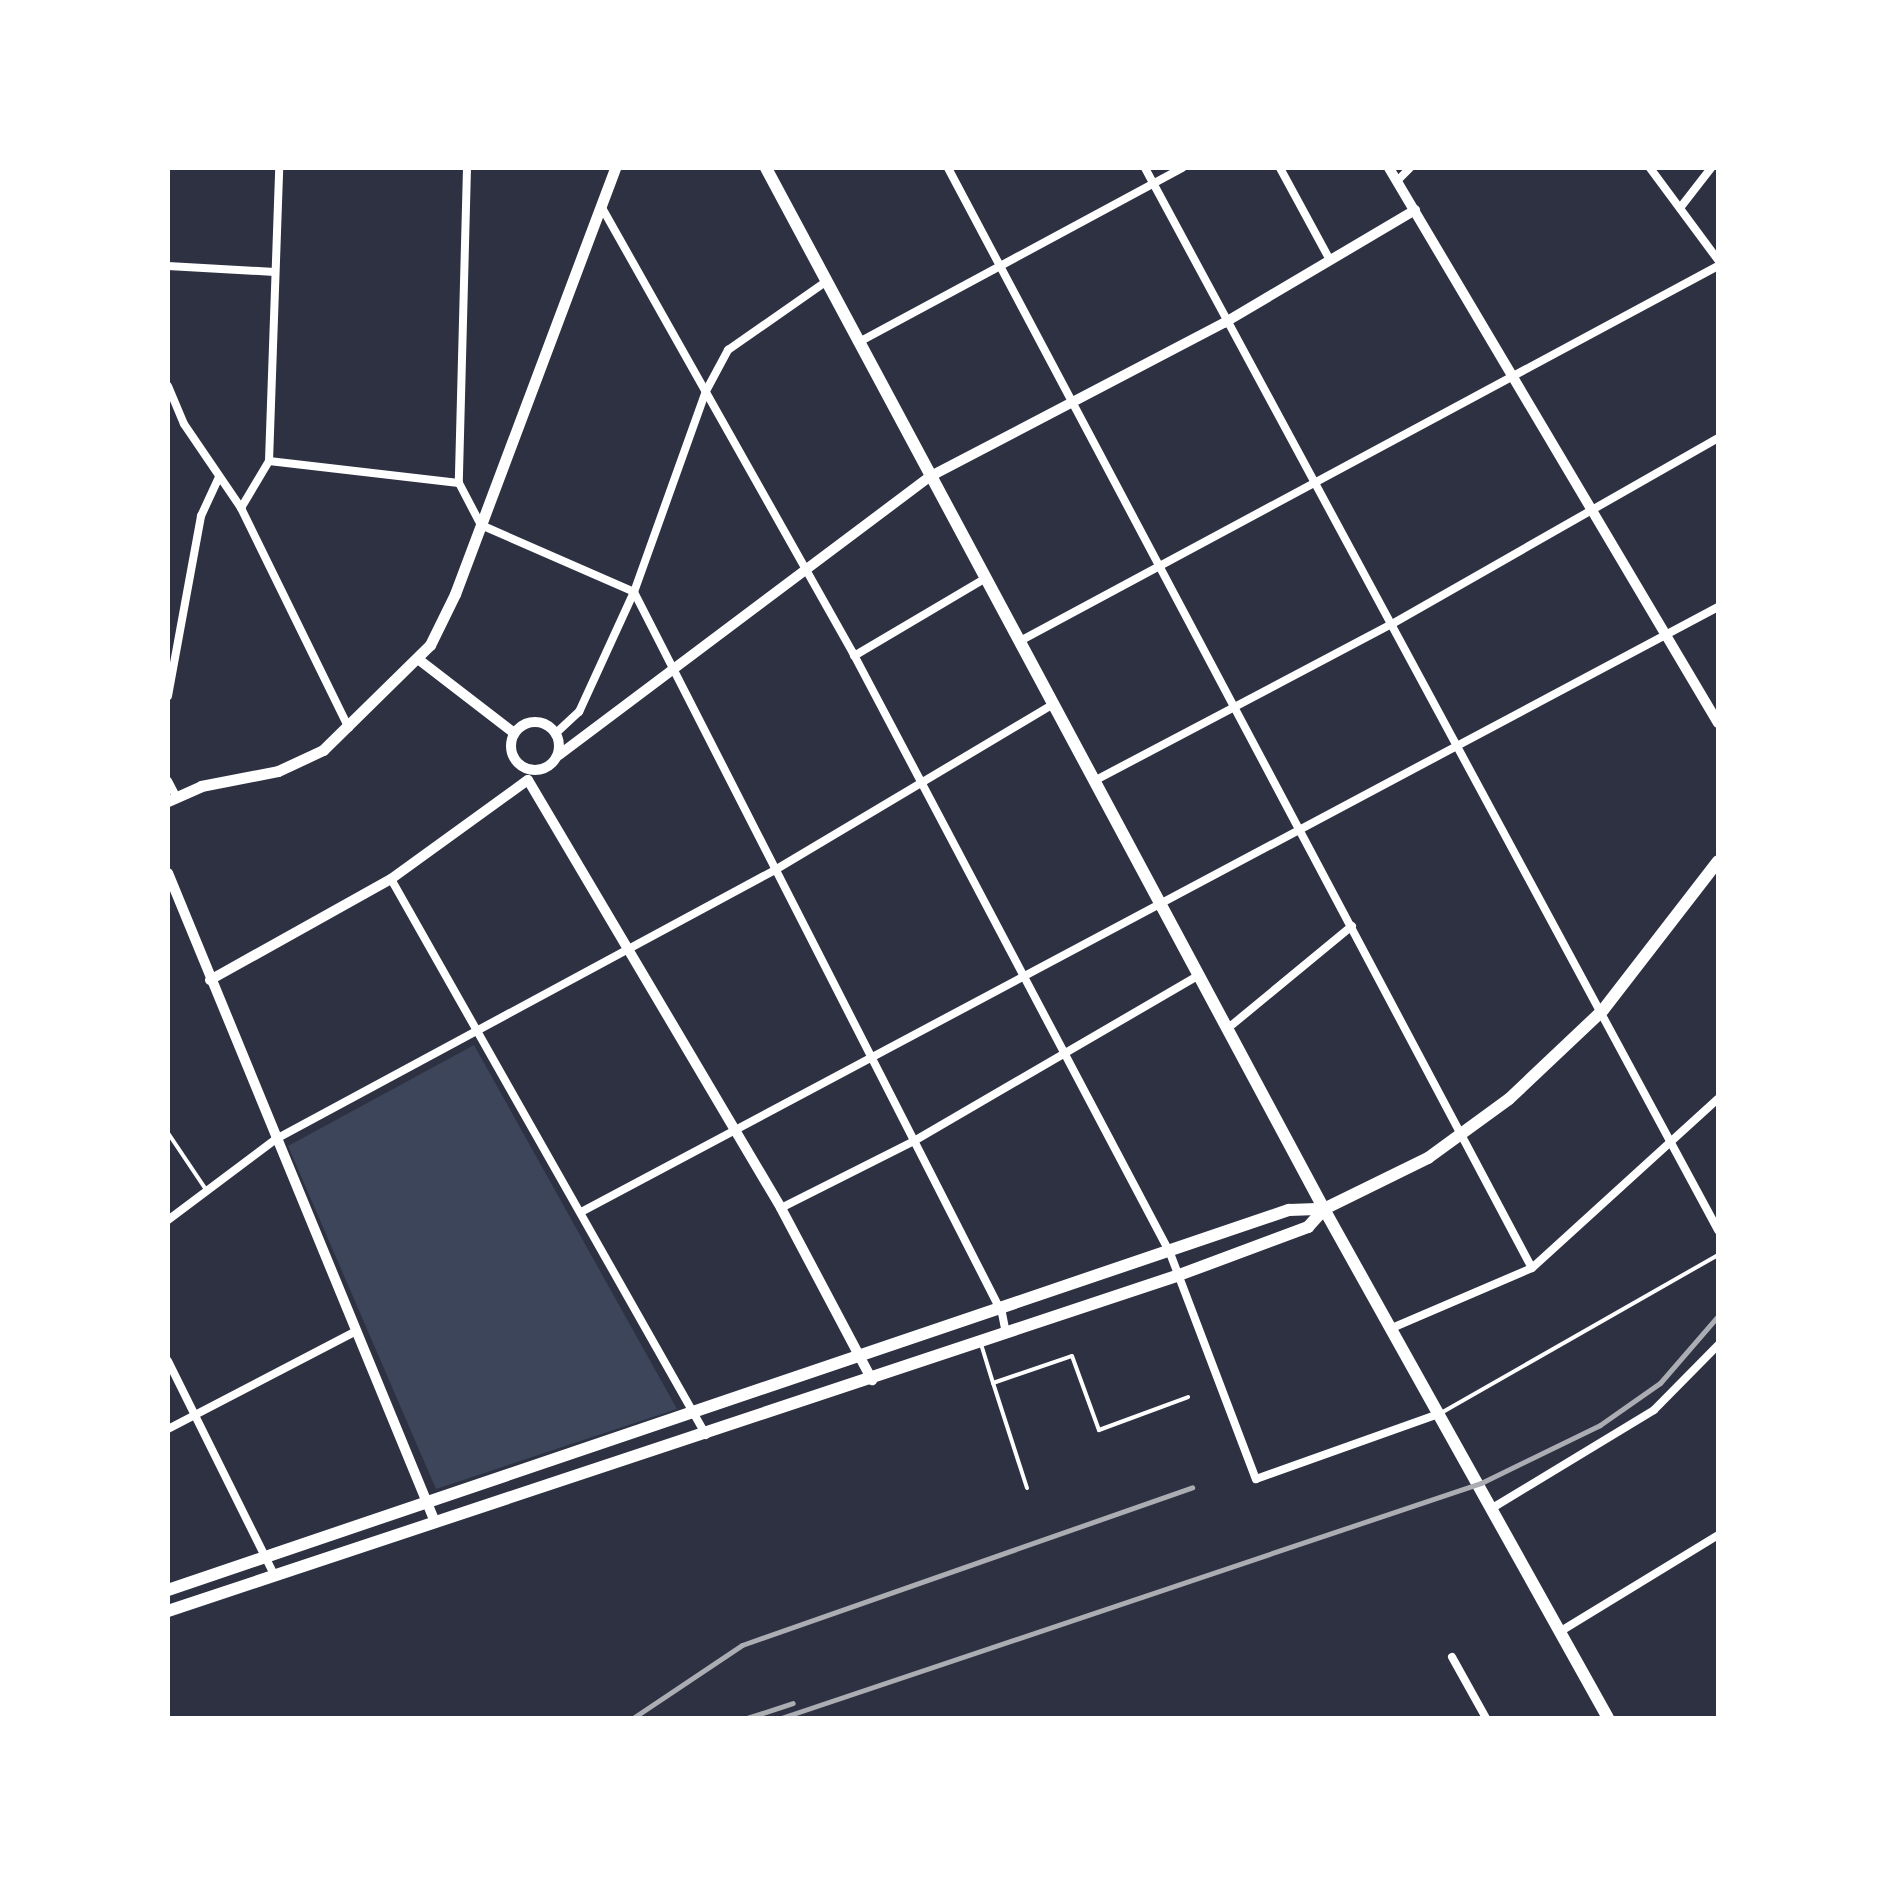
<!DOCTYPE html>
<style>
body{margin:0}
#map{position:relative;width:1886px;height:1886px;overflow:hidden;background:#2d3142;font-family:Poppins,sans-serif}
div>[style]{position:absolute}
.green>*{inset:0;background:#3c4559}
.service>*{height:4px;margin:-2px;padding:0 2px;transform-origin:2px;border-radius:2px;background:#fff}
.minor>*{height:8px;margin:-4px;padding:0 4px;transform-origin:4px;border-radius:4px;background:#fff}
.tertiary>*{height:10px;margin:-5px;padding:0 5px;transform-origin:5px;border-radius:5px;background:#fff}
.tertiary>.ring{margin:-5px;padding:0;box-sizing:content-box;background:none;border:10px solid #fff;border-radius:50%}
.secondary>*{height:11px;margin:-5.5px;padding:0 5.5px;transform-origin:5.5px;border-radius:5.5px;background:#fff}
.primary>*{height:12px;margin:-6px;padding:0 6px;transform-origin:6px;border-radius:6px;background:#fff}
.trunk>*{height:12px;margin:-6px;padding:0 6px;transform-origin:6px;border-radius:6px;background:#fff}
.rail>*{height:5px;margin:-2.5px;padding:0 2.5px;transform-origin:2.5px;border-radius:2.5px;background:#abadb3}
span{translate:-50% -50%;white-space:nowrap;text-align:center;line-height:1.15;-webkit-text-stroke:10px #fff;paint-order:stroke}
.frame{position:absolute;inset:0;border:170px solid #fff;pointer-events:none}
</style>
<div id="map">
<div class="green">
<i style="clip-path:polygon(474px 1045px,677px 1409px,436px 1489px,288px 1146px)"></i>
</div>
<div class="service">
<i style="left:168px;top:1133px;width:70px;rotate:56.1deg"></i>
<i style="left:981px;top:1344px;width:41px;rotate:72.9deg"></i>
<i style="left:1441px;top:1413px;width:319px;rotate:-29.7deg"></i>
<i style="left:1027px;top:1488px;width:110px;rotate:-107.9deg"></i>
<i style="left:993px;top:1383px;width:83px;rotate:-18.9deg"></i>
<i style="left:1072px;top:1356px;width:79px;rotate:70deg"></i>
<i style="left:1099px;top:1430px;width:95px;rotate:-20.3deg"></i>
</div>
<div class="minor">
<i style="left:467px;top:168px;width:315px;rotate:91.5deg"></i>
<i style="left:459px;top:483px;width:47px;rotate:62.4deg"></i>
<i style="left:481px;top:525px;width:167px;rotate:23.6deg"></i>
<i style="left:634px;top:592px;width:809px;rotate:62.96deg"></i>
<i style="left:1002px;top:1313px;width:21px;rotate:79deg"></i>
<i style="left:948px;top:168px;width:1245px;rotate:62.04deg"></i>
<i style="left:1145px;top:168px;width:1207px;rotate:61.65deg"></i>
<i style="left:1280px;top:168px;width:105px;rotate:61.5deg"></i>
<i style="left:1650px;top:168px;width:114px;rotate:53.5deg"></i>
<i style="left:1397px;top:181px;width:18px;rotate:-45deg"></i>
<i style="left:601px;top:206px;width:513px;rotate:60.59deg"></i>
<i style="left:853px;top:653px;width:679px;rotate:62.15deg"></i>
<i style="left:1170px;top:1253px;width:242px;rotate:69.2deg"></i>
<i style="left:1256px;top:1479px;width:196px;rotate:-19.6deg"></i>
<i style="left:1680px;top:208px;width:51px;rotate:-52.2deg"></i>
<i style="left:168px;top:266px;width:107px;rotate:3.2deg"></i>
<i style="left:859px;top:342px;width:367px;rotate:-28.3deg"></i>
<i style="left:168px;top:386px;width:41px;rotate:67.2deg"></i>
<i style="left:184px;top:424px;width:102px;rotate:55.8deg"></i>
<i style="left:241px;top:508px;width:245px;rotate:63.9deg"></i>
<i style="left:269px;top:461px;width:191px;rotate:6.6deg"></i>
<i style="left:241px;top:508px;width:55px;rotate:-59.2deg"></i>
<i style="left:269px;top:461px;width:293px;rotate:-88deg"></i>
<i style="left:1020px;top:641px;width:792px;rotate:-28.25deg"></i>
<i style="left:854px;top:656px;width:153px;rotate:-30.6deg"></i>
<i style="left:168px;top:696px;width:183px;rotate:-79.6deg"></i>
<i style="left:201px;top:516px;width:43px;rotate:-65.2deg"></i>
<i style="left:555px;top:734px;width:33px;rotate:-43deg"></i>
<i style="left:579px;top:712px;width:132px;rotate:-65.4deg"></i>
<i style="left:634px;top:592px;width:214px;rotate:-70.3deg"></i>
<i style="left:706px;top:391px;width:47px;rotate:-61.8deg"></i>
<i style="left:728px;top:350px;width:121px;rotate:-34.9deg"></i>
<i style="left:168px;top:781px;width:17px;rotate:62deg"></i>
<i style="left:1094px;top:781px;width:337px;rotate:-27.8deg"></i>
<i style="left:1392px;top:624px;width:375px;rotate:-29.7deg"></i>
<i style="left:391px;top:879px;width:639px;rotate:60.47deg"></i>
<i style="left:1227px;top:1029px;width:162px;rotate:-39.5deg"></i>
<i style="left:781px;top:1208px;width:149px;rotate:-26.7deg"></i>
<i style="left:914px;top:1141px;width:328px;rotate:-30.2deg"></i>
<i style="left:583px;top:1211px;width:1286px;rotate:-28.02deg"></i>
<i style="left:168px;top:1220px;width:135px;rotate:-36.9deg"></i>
<i style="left:276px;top:1139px;width:567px;rotate:-28.33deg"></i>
<i style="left:775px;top:870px;width:324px;rotate:-30.8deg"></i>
<i style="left:1392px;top:1328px;width:152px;rotate:-23.2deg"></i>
<i style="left:1532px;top:1268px;width:251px;rotate:-42.3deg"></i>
<i style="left:168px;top:1361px;width:239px;rotate:63.6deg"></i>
<i style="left:168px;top:1429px;width:212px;rotate:-27.5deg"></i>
<i style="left:1494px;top:1507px;width:187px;rotate:-31.2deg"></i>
<i style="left:1654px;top:1410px;width:91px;rotate:-45.4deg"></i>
<i style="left:1561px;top:1631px;width:184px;rotate:-31.4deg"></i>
<i style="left:1452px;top:1657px;width:70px;rotate:60.9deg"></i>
</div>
<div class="tertiary">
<i style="left:1389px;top:168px;width:645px;rotate:59.34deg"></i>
<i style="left:418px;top:659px;width:121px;rotate:37.6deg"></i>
<i class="ring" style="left:511px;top:722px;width:38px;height:38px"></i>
<i style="left:559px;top:755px;width:465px;rotate:-36.9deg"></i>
<i style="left:931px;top:476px;width:331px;rotate:-27.6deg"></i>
<i style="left:1224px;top:323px;width:222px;rotate:-30.6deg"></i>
<i style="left:168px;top:873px;width:702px;rotate:67.64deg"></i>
<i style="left:210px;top:980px;width:207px;rotate:-29.2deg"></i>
<i style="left:391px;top:879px;width:169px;rotate:-35.9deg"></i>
<i style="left:528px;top:780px;width:497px;rotate:59.4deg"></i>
<i style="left:781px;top:1208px;width:195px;rotate:62.1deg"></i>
</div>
<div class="secondary">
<i style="left:168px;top:801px;width:36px;rotate:-24deg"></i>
<i style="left:201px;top:786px;width:78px;rotate:-11deg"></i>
<i style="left:278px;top:771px;width:50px;rotate:-25deg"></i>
<i style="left:323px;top:750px;width:150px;rotate:-44.5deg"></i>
<i style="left:430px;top:645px;width:57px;rotate:-63.9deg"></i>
<i style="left:455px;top:594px;width:455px;rotate:-69.4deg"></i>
</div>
<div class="primary">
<i style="left:766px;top:168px;width:1181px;rotate:61.81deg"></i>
<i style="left:168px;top:1590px;width:1184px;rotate:-18.73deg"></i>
<i style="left:1289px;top:1210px;width:35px;rotate:-2deg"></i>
<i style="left:168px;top:1611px;width:1065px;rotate:-18.38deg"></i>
<i style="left:1179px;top:1275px;width:138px;rotate:-20.4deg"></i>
<i style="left:1308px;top:1227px;width:24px;rotate:-48deg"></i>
</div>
<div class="trunk">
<i style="left:1608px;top:1718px;width:583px;rotate:-119.16deg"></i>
<i style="left:1324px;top:1209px;width:116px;rotate:-26.1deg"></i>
<i style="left:1428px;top:1158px;width:100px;rotate:-36.1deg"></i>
<i style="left:1509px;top:1099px;width:129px;rotate:-43.4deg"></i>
<i style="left:1603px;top:1010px;width:188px;rotate:-52.3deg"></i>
</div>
<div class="rail">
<i style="left:633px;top:1718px;width:131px;rotate:-33.8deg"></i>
<i style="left:742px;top:1645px;width:477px;rotate:-19.3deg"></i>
<i style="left:747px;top:1718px;width:48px;rotate:-18.1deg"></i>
<i style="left:781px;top:1718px;width:738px;rotate:-18.56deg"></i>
<i style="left:1481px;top:1483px;width:132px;rotate:-26deg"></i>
<i style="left:1600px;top:1425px;width:73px;rotate:-35deg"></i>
<i style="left:1660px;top:1383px;width:89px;rotate:-49.1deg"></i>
</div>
<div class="frame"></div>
</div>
